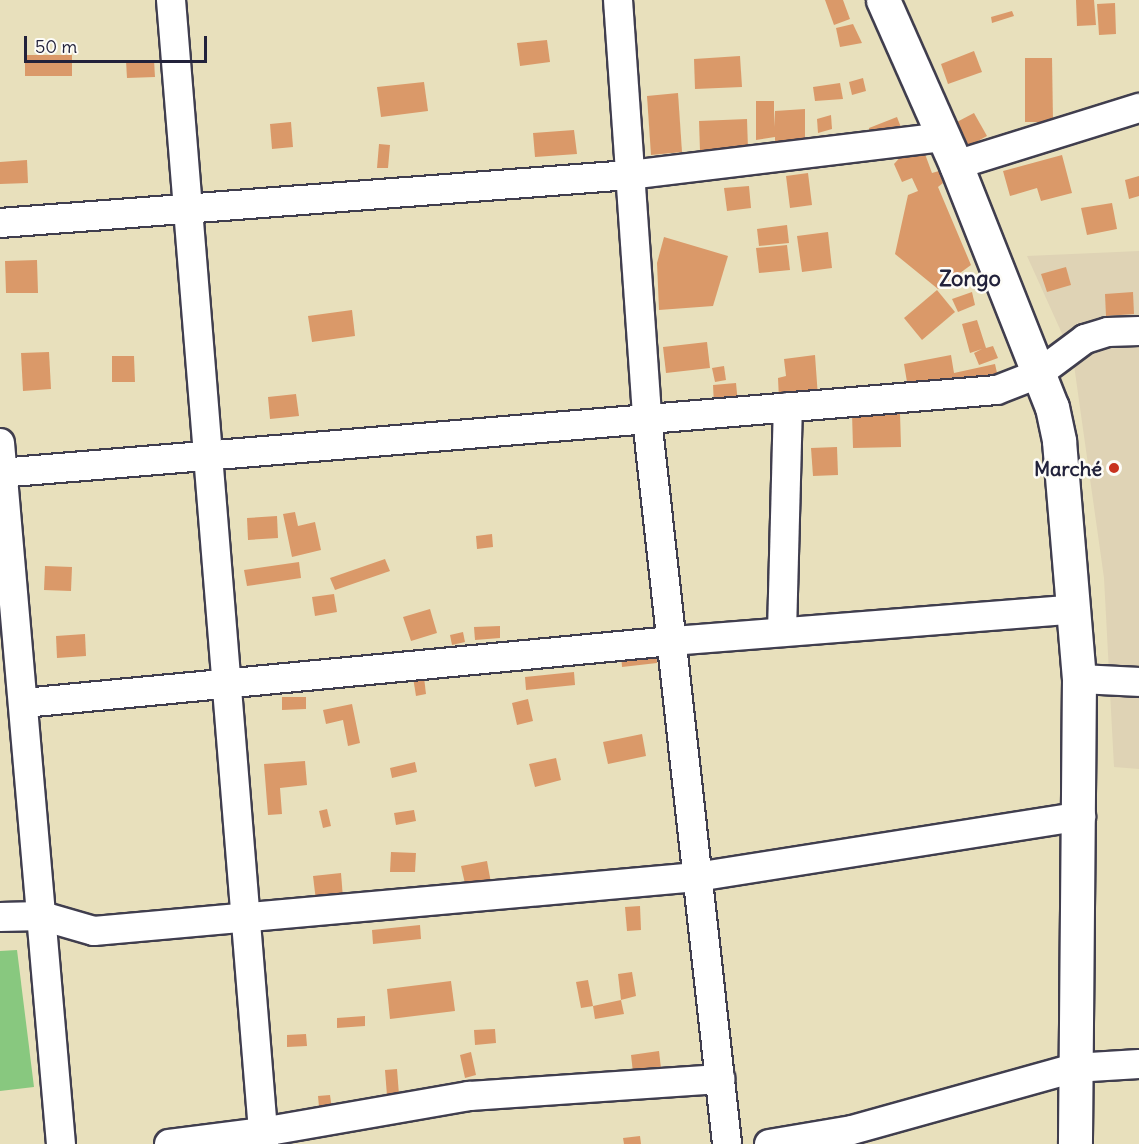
<!DOCTYPE html>
<meta charset="utf-8">
<style>
body{margin:0}
#map{position:relative;width:1139px;height:1144px;overflow:hidden;background:#e8e0bc;font-family:Delius,sans-serif}
div>[style]{position:absolute}
.built>*{inset:0;background:#dfd3b5}
.green>*{inset:0;background:#88c87f}
.building>*{inset:0;background:#da9969}
.roads{filter:drop-shadow(2px 0 #403e4e) drop-shadow(-2px 0 #403e4e) drop-shadow(0 2px #403e4e) drop-shadow(0 -2px #403e4e)}
.minor>*{height:28px;margin:-14px;padding:0 14px;transform-origin:14px;border-radius:14px;background:#fff}
.major>*{height:33px;margin:-16.5px;padding:0 16.5px;transform-origin:16.5px;border-radius:16.5px;background:#fff}
.dots>*{width:16px;height:16px;translate:-50% -50%;box-sizing:border-box;border:3px solid #fdfcf7;border-radius:50%}
span{translate:-50% -50%;white-space:nowrap;text-align:center;line-height:1.15;-webkit-text-stroke:5px #fdfcf7;paint-order:stroke}
.poi-label{font-size:20px;color:#22223b;font-weight:700}
.right{translate:-100% -50%;text-align:right}
.quarter-label{font-size:22px;color:#22223b;font-weight:700}
.scale{position:absolute;left:24px;top:36px;width:183px;height:27px;box-sizing:border-box;border:3px solid #22223b;border-top:0;padding-left:8px;font-size:18px;line-height:21px;white-space:nowrap;color:#22223b;-webkit-text-stroke:4px #fdfcf7;paint-order:stroke}
</style>
<div id="map">
<div class="built">
<i style="clip-path:polygon(1139px 251px,1139px 769px,1114px 767px,1104px 578px,1073px 358px,1027px 256px)"></i>
</div>
<div class="green">
<i style="clip-path:polygon(17px 950px,34px 1087px,0 1091px,0 951px)"></i>
</div>
<div class="building">
<i style="clip-path:polygon(825px 0,843px 0,850px 19px,834px 25px)"></i>
<i style="clip-path:polygon(1076px 0,1094px 0,1096px 25px,1077px 26px)"></i>
<i style="clip-path:polygon(1115px 3px,1116px 34px,1099px 35px,1097px 4px)"></i>
<i style="clip-path:polygon(1012px 11px,1014px 16px,992px 23px,991px 17px)"></i>
<i style="clip-path:polygon(853px 24px,862px 43px,840px 47px,836px 28px)"></i>
<i style="clip-path:polygon(547px 40px,550px 62px,520px 66px,517px 43px)"></i>
<i style="clip-path:polygon(974px 51px,982px 72px,948px 84px,941px 64px)"></i>
<i style="clip-path:polygon(25px 55px,72px 55px,72px 76px,25px 76px)"></i>
<i style="clip-path:polygon(740px 56px,742px 87px,695px 89px,694px 59px)"></i>
<i style="clip-path:polygon(1025px 58px,1052px 58px,1053px 122px,1025px 122px)"></i>
<i style="clip-path:polygon(154px 60px,155px 77px,127px 78px,126px 61px)"></i>
<i style="clip-path:polygon(863px 78px,866px 91px,852px 95px,849px 82px)"></i>
<i style="clip-path:polygon(424px 82px,428px 111px,381px 117px,377px 87px)"></i>
<i style="clip-path:polygon(840px 83px,843px 99px,815px 101px,813px 87px)"></i>
<i style="clip-path:polygon(678px 93px,682px 152px,651px 155px,647px 96px)"></i>
<i style="clip-path:polygon(756px 101px,774px 101px,774px 127px,775px 111px,805px 109px,805px 142px,775px 144px,775px 137px,756px 140px)"></i>
<i style="clip-path:polygon(974px 113px,987px 136px,965px 148px,953px 124px)"></i>
<i style="clip-path:polygon(831px 115px,832px 129px,818px 133px,817px 119px)"></i>
<i style="clip-path:polygon(897px 117px,905px 138px,871px 144px,869px 128px)"></i>
<i style="clip-path:polygon(747px 119px,748px 149px,700px 151px,699px 121px)"></i>
<i style="clip-path:polygon(291px 122px,293px 147px,272px 149px,270px 124px)"></i>
<i style="clip-path:polygon(574px 130px,577px 154px,535px 157px,533px 133px)"></i>
<i style="clip-path:polygon(379px 144px,390px 145px,388px 168px,377px 168px)"></i>
<i style="clip-path:polygon(904px 153px,925px 154px,932px 173px,939px 171px,943px 183px,938px 187px,971px 265px,938px 289px,895px 254px,908px 195px,918px 191px,912px 178px,902px 182px,894px 164px)"></i>
<i style="clip-path:polygon(1062px 155px,1072px 193px,1041px 201px,1037px 188px,1010px 196px,1003px 171px)"></i>
<i style="clip-path:polygon(27px 160px,28px 183px,0 184px,0 162px)"></i>
<i style="clip-path:polygon(808px 173px,812px 205px,790px 208px,786px 176px)"></i>
<i style="clip-path:polygon(1139px 176px,1139px 196px,1129px 199px,1125px 180px)"></i>
<i style="clip-path:polygon(749px 186px,751px 208px,727px 211px,724px 188px)"></i>
<i style="clip-path:polygon(1112px 203px,1117px 229px,1087px 235px,1081px 208px)"></i>
<i style="clip-path:polygon(787px 225px,789px 243px,759px 246px,757px 229px)"></i>
<i style="clip-path:polygon(828px 232px,832px 268px,802px 272px,797px 236px)"></i>
<i style="clip-path:polygon(664px 237px,728px 256px,713px 306px,659px 310px,657px 263px)"></i>
<i style="clip-path:polygon(787px 245px,790px 270px,759px 273px,756px 248px)"></i>
<i style="clip-path:polygon(37px 260px,38px 293px,6px 293px,5px 261px)"></i>
<i style="clip-path:polygon(1066px 267px,1071px 285px,1047px 292px,1041px 274px)"></i>
<i style="clip-path:polygon(937px 290px,955px 312px,922px 340px,904px 318px)"></i>
<i style="clip-path:polygon(972px 292px,975px 305px,958px 312px,952px 299px)"></i>
<i style="clip-path:polygon(1133px 292px,1134px 314px,1106px 316px,1105px 294px)"></i>
<i style="clip-path:polygon(352px 310px,355px 336px,312px 342px,308px 316px)"></i>
<i style="clip-path:polygon(977px 320px,986px 348px,993px 346px,998px 358px,979px 365px,974px 353px,982px 349px,970px 353px,962px 324px)"></i>
<i style="clip-path:polygon(707px 342px,710px 368px,666px 373px,663px 347px)"></i>
<i style="clip-path:polygon(49px 352px,51px 389px,23px 391px,21px 353px)"></i>
<i style="clip-path:polygon(815px 355px,818px 397px,779px 400px,778px 378px,786px 376px,784px 359px)"></i>
<i style="clip-path:polygon(951px 355px,954px 373px,995px 364px,999px 382px,908px 388px,904px 364px)"></i>
<i style="clip-path:polygon(112px 356px,134px 356px,135px 382px,112px 382px)"></i>
<i style="clip-path:polygon(724px 366px,726px 380px,715px 382px,712px 368px)"></i>
<i style="clip-path:polygon(736px 383px,738px 404px,714px 406px,713px 385px)"></i>
<i style="clip-path:polygon(296px 394px,299px 416px,270px 419px,268px 397px)"></i>
<i style="clip-path:polygon(852px 413px,900px 413px,901px 447px,853px 448px)"></i>
<i style="clip-path:polygon(837px 447px,838px 475px,813px 476px,811px 448px)"></i>
<i style="clip-path:polygon(295px 512px,298px 526px,315px 522px,321px 550px,292px 557px,283px 514px)"></i>
<i style="clip-path:polygon(277px 516px,278px 538px,248px 540px,247px 518px)"></i>
<i style="clip-path:polygon(492px 534px,493px 547px,477px 549px,476px 536px)"></i>
<i style="clip-path:polygon(385px 559px,390px 571px,335px 590px,330px 578px)"></i>
<i style="clip-path:polygon(299px 562px,301px 578px,247px 586px,244px 570px)"></i>
<i style="clip-path:polygon(45px 566px,72px 567px,71px 591px,44px 590px)"></i>
<i style="clip-path:polygon(334px 594px,337px 612px,315px 616px,312px 597px)"></i>
<i style="clip-path:polygon(430px 609px,437px 633px,411px 641px,403px 617px)"></i>
<i style="clip-path:polygon(500px 626px,500px 638px,475px 640px,474px 627px)"></i>
<i style="clip-path:polygon(463px 632px,465px 642px,452px 645px,450px 635px)"></i>
<i style="clip-path:polygon(85px 634px,86px 656px,57px 658px,56px 636px)"></i>
<i style="clip-path:polygon(656px 650px,657px 663px,622px 667px,621px 654px)"></i>
<i style="clip-path:polygon(423px 669px,426px 694px,416px 696px,412px 671px)"></i>
<i style="clip-path:polygon(574px 672px,575px 685px,526px 690px,525px 677px)"></i>
<i style="clip-path:polygon(282px 697px,306px 697px,306px 709px,282px 710px)"></i>
<i style="clip-path:polygon(528px 699px,533px 721px,517px 725px,512px 703px)"></i>
<i style="clip-path:polygon(352px 704px,360px 743px,348px 746px,343px 720px,326px 724px,323px 710px)"></i>
<i style="clip-path:polygon(642px 734px,646px 756px,608px 764px,603px 742px)"></i>
<i style="clip-path:polygon(556px 758px,561px 780px,535px 787px,529px 764px)"></i>
<i style="clip-path:polygon(305px 761px,307px 785px,280px 788px,282px 814px,268px 815px,264px 764px)"></i>
<i style="clip-path:polygon(415px 762px,417px 772px,392px 778px,390px 768px)"></i>
<i style="clip-path:polygon(327px 809px,331px 826px,323px 828px,319px 811px)"></i>
<i style="clip-path:polygon(414px 810px,416px 821px,396px 825px,394px 813px)"></i>
<i style="clip-path:polygon(391px 852px,416px 853px,415px 872px,390px 872px)"></i>
<i style="clip-path:polygon(487px 861px,491px 883px,466px 888px,461px 866px)"></i>
<i style="clip-path:polygon(341px 873px,343px 898px,316px 901px,313px 876px)"></i>
<i style="clip-path:polygon(640px 906px,641px 930px,627px 931px,625px 907px)"></i>
<i style="clip-path:polygon(420px 925px,421px 939px,373px 944px,372px 930px)"></i>
<i style="clip-path:polygon(632px 972px,636px 996px,621px 1000px,618px 974px)"></i>
<i style="clip-path:polygon(588px 980px,593px 1006px,581px 1008px,576px 982px)"></i>
<i style="clip-path:polygon(451px 981px,455px 1011px,390px 1019px,387px 989px)"></i>
<i style="clip-path:polygon(621px 1000px,624px 1014px,595px 1019px,593px 1006px)"></i>
<i style="clip-path:polygon(365px 1016px,365px 1026px,337px 1028px,337px 1018px)"></i>
<i style="clip-path:polygon(495px 1029px,496px 1043px,475px 1045px,474px 1030px)"></i>
<i style="clip-path:polygon(306px 1034px,307px 1046px,287px 1047px,287px 1035px)"></i>
<i style="clip-path:polygon(659px 1051px,662px 1077px,634px 1081px,631px 1055px)"></i>
<i style="clip-path:polygon(471px 1052px,476px 1075px,465px 1078px,460px 1055px)"></i>
<i style="clip-path:polygon(397px 1069px,399px 1095px,387px 1096px,385px 1070px)"></i>
<i style="clip-path:polygon(330px 1095px,333px 1117px,320px 1118px,318px 1096px)"></i>
<i style="clip-path:polygon(640px 1136px,641px 1144px,624px 1144px,623px 1138px)"></i>
</div>
<div class="roads">
<div class="minor">
<i style="left:171px;top:0;width:1148px;rotate:85.35deg"></i>
<i style="left:618px;top:0;width:420px;rotate:86deg"></i>
<i style="left:647px;top:419px;width:729px;rotate:83.7deg"></i>
<i style="left:956px;top:165px;width:192px;rotate:-17.3deg"></i>
<i style="left:0;top:223px;width:632px;rotate:-4.36deg"></i>
<i style="left:630px;top:175px;width:315px;rotate:-6.9deg"></i>
<i style="left:0;top:443px;width:704px;rotate:85.03deg"></i>
<i style="left:0;top:473px;width:1000px;rotate:-4.76deg"></i>
<i style="left:997px;top:390px;width:44px;rotate:-21.3deg"></i>
<i style="left:1038px;top:374px;width:59px;rotate:-36.7deg"></i>
<i style="left:1085px;top:339px;width:24px;rotate:-17deg"></i>
<i style="left:1108px;top:332px;width:31px;rotate:-2deg"></i>
<i style="left:782px;top:632px;width:225px;rotate:-88.5deg"></i>
<i style="left:1079px;top:679px;width:60px;rotate:2.9deg"></i>
<i style="left:24px;top:703px;width:651px;rotate:-5.47deg"></i>
<i style="left:672px;top:641px;width:404px;rotate:-4.5deg"></i>
<i style="left:0;top:917px;width:42px;rotate:-1.4deg"></i>
<i style="left:42px;top:916px;width:54px;rotate:16.1deg"></i>
<i style="left:94px;top:931px;width:605px;rotate:-5.12deg"></i>
<i style="left:697px;top:877px;width:389px;rotate:-9deg"></i>
<i style="left:169px;top:1144px;width:95px;rotate:-7.3deg"></i>
<i style="left:263px;top:1132px;width:209px;rotate:-9.9deg"></i>
<i style="left:469px;top:1096px;width:252px;rotate:-3.9deg"></i>
<i style="left:769px;top:1144px;width:84px;rotate:-9.6deg"></i>
<i style="left:852px;top:1130px;width:230px;rotate:-15.6deg"></i>
<i style="left:1074px;top:1068px;width:65px;rotate:-3.5deg"></i>
</div>
<div class="major">
<i style="left:883px;top:0;width:180px;rotate:66.1deg"></i>
<i style="left:956px;top:165px;width:260px;rotate:68.4deg"></i>
<i style="left:1052px;top:407px;width:35px;rotate:78deg"></i>
<i style="left:1059px;top:441px;width:239px;rotate:85.2deg"></i>
<i style="left:1079px;top:679px;width:465px;rotate:90.5deg"></i>
</div>
</div>
<div class="dots">
<i style="left:1114px;top:468px;background:#c8321e"></i>
</div>
<div class="poi-label">
<span class="right" style="left:1102px;top:468px">Marché</span>
</div>
<div class="quarter-label">
<span style="left:970px;top:279px">Zongo</span>
</div>
<div class="scale">50 m</div>
</div>
